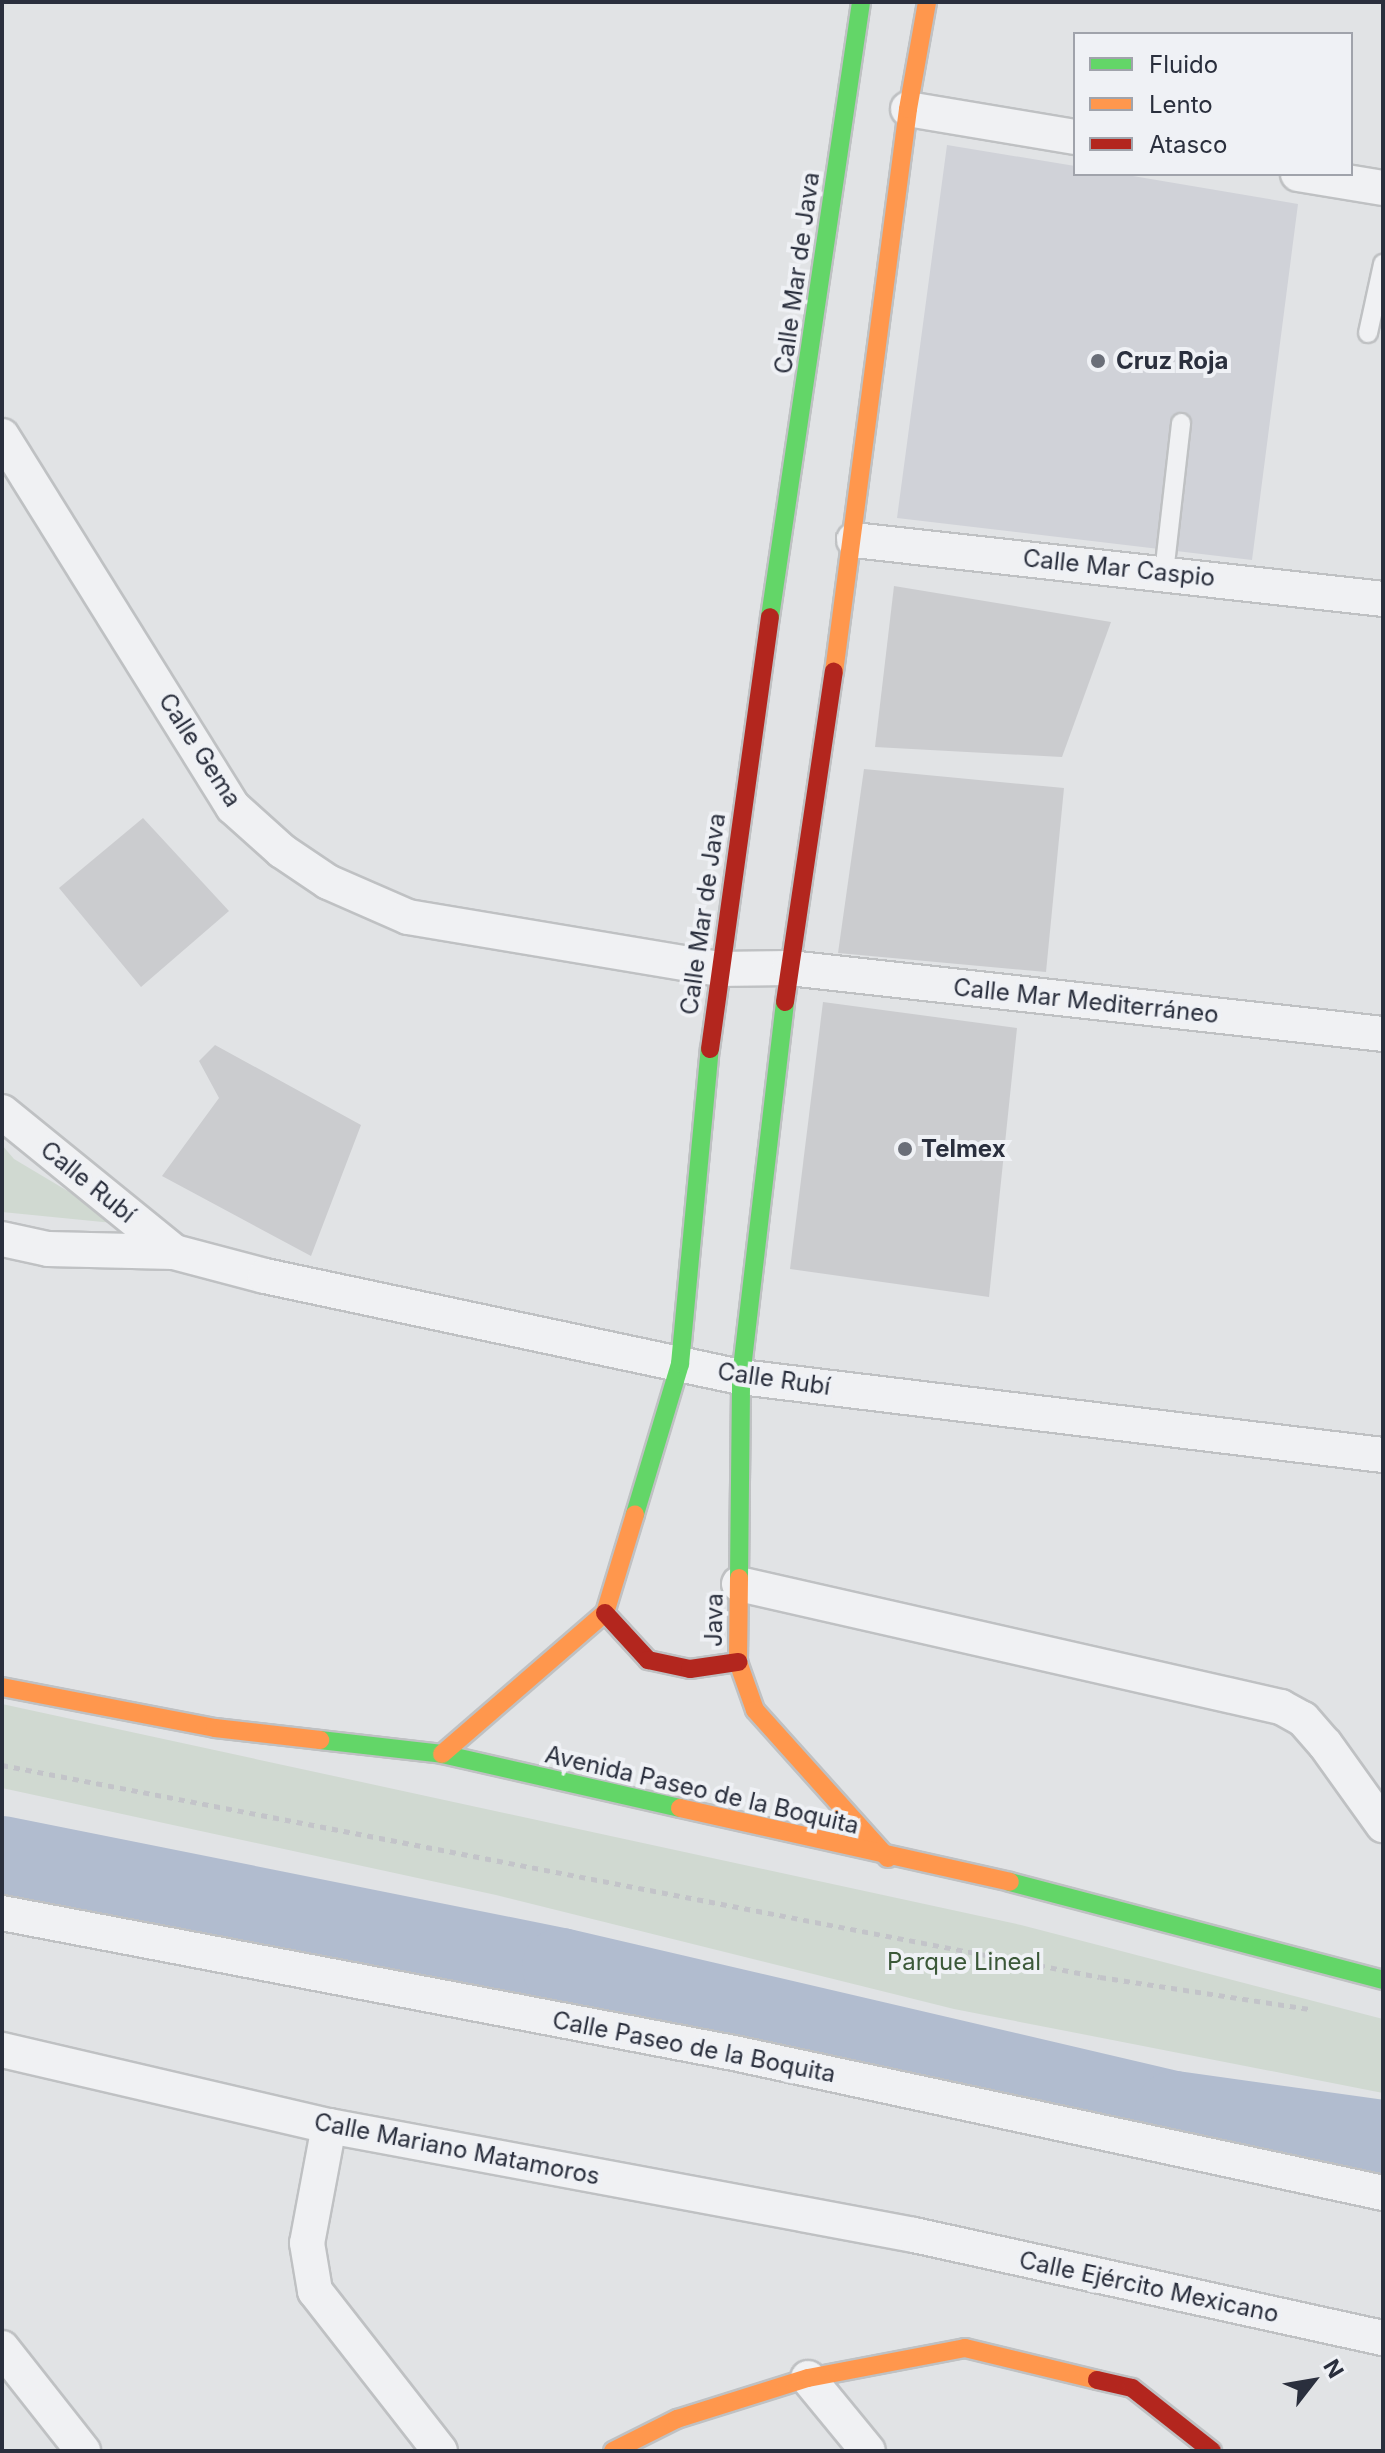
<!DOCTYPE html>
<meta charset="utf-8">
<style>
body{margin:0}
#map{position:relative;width:1385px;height:2453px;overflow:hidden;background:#e1e3e5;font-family:Inter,sans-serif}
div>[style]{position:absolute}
.built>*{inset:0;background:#d0d2d8}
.green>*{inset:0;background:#d0d9d1}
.river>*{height:78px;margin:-39px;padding:0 39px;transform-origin:39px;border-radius:39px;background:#b1bccf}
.building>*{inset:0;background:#cbcccf}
.path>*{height:5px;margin-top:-2.5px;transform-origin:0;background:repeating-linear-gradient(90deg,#c3c4c9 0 6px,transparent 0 12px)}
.roads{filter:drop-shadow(2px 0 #bfc1c3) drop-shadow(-2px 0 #bfc1c3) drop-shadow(0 2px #bfc1c3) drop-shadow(0 -2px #bfc1c3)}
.lane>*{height:18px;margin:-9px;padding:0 9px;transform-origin:9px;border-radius:9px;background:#f0f1f3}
.street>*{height:34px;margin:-17px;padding:0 17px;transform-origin:17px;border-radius:17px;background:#f0f1f3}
.fast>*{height:18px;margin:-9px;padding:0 9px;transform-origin:9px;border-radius:9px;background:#63d668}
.slow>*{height:18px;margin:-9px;padding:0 9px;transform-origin:9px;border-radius:9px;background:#ff974d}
.jam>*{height:18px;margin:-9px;padding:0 9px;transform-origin:9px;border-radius:9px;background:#b3261e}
.dots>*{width:22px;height:22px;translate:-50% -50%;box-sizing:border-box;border:4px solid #eff1f5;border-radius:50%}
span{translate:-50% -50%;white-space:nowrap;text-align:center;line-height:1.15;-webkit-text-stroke:8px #eff1f5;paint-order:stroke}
.street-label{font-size:24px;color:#2a2f3d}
.poi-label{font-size:24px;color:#2a2f3d;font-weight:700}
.left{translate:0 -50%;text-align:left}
.park-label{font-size:24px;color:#3b5838}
.frame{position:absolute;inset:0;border:4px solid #2a2f3d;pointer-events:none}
.legend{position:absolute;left:1073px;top:32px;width:280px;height:144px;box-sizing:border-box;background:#eff1f5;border:2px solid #a0a3ab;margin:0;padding:10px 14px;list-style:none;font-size:24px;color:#2a2f3d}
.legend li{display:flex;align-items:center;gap:16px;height:40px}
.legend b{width:40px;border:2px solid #a0a3ab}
.north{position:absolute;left:1273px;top:2341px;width:80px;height:80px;-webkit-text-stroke:6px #eff1f5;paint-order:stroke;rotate:59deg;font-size:22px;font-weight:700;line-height:32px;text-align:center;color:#2a2f3d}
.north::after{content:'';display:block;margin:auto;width:28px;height:36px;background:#2a2f3d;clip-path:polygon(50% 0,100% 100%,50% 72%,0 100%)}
</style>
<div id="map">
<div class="built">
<i style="clip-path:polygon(947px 145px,1075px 166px,1075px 174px,1121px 174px,1298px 204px,1252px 560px,897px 518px)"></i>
</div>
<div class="green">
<i style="clip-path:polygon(2px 1145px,14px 1159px,123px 1224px,2px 1212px)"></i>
<i style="clip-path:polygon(2px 1704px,1021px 1925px,1383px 2019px,1383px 2093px,954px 2009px,496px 1895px,2px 1788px)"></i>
</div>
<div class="river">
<i style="left:2px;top:1855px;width:570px;rotate:11.33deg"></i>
<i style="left:561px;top:1967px;width:629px;rotate:13.13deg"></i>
<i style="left:1174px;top:2110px;width:211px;rotate:7.9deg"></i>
</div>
<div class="building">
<i style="clip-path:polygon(894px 586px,1111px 622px,1062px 757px,875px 747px)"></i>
<i style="clip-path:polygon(864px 769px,1064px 788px,1046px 972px,838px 953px)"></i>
<i style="clip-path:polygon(143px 818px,229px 911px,141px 987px,59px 888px)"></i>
<i style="clip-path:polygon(823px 1002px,1017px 1028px,989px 1297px,790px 1269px)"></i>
<i style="clip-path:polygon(215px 1045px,361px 1125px,311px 1256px,162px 1176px,219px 1098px,199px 1061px)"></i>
</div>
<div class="path">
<i style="left:2px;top:1765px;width:1118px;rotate:10.93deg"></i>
<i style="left:1100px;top:1977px;width:212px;rotate:8.7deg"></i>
</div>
<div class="roads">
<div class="lane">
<i style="left:1368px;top:333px;width:71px;rotate:-77.7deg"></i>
<i style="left:1164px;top:573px;width:151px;rotate:-83.5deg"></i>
</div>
<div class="street">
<i style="left:908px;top:109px;width:169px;rotate:9.5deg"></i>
<i style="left:1298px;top:174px;width:86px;rotate:9.4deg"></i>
<i style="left:2px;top:436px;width:437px;rotate:58.1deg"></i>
<i style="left:233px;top:807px;width:66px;rotate:41.9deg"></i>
<i style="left:282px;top:851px;width:55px;rotate:34deg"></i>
<i style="left:328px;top:882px;width:87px;rotate:23.6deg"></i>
<i style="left:408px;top:917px;width:314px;rotate:9.5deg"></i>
<i style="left:718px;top:969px;width:71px;rotate:-0.8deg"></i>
<i style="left:789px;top:968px;width:598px;rotate:6.34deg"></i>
<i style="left:854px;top:540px;width:532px;rotate:6.36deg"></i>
<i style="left:2px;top:1112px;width:222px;rotate:39.1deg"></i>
<i style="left:174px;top:1252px;width:94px;rotate:14.8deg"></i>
<i style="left:265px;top:1276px;width:487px;rotate:12deg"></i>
<i style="left:741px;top:1377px;width:647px;rotate:6.93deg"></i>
<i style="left:2px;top:1239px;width:47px;rotate:12.3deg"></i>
<i style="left:48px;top:1249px;width:126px;rotate:1.4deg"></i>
<i style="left:739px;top:1584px;width:556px;rotate:12.79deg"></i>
<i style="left:1281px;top:1707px;width:25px;rotate:29deg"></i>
<i style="left:1303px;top:1719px;width:33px;rotate:49deg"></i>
<i style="left:1325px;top:1744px;width:100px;rotate:54.4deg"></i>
<i style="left:2px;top:1913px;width:745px;rotate:10.83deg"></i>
<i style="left:734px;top:2053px;width:664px;rotate:12.17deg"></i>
<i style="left:2px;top:2050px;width:336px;rotate:13.1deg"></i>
<i style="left:329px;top:2126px;width:595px;rotate:10.55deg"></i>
<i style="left:914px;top:2235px;width:480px;rotate:12.4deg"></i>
<i style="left:329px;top:2126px;width:119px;rotate:100.6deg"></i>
<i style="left:307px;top:2243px;width:49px;rotate:80.5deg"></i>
<i style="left:315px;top:2291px;width:203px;rotate:52deg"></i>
<i style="left:2px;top:2348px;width:131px;rotate:51.8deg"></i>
<i style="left:808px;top:2378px;width:94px;rotate:50.6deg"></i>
</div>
<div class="fast">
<i style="left:770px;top:617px;width:622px;rotate:-81.58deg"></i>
<i style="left:635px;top:1514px;width:157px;rotate:-73.3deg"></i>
<i style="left:680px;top:1364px;width:316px;rotate:-84.6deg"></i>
<i style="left:739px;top:1578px;width:201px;rotate:-89.4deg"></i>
<i style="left:741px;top:1377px;width:378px;rotate:-83.3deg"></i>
<i style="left:320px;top:1740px;width:123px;rotate:6.5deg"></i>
<i style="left:442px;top:1754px;width:244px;rotate:12.8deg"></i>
<i style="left:1010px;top:1882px;width:386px;rotate:14.7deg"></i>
</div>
<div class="slow">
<i style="left:834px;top:672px;width:568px;rotate:-82.51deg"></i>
<i style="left:908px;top:109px;width:109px;rotate:-79.9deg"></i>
<i style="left:739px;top:1578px;width:84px;rotate:90.7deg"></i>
<i style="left:738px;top:1662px;width:51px;rotate:70.5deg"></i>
<i style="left:755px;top:1710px;width:199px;rotate:48.1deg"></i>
<i style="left:2px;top:1687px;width:217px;rotate:10.9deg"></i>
<i style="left:215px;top:1728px;width:106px;rotate:6.5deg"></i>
<i style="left:442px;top:1754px;width:216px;rotate:-40.9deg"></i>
<i style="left:605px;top:1613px;width:103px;rotate:-73.1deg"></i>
<i style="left:680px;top:1808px;width:338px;rotate:12.6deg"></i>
<i style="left:613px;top:2451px;width:72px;rotate:-26.6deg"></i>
<i style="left:677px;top:2419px;width:137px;rotate:-17.4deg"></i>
<i style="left:808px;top:2378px;width:160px;rotate:-10.8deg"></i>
<i style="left:965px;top:2348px;width:136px;rotate:13.6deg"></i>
</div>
<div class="jam">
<i style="left:785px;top:1002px;width:334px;rotate:-81.6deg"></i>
<i style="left:710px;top:1049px;width:436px;rotate:-82.1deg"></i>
<i style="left:605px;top:1613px;width:64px;rotate:47.5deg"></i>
<i style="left:648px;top:1660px;width:43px;rotate:12.1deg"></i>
<i style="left:690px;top:1669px;width:49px;rotate:-8.3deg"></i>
<i style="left:1097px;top:2380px;width:36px;rotate:13deg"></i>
<i style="left:1132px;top:2388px;width:102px;rotate:38.2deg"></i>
</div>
</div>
<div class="dots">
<i style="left:1098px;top:361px;background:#6a6e78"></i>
<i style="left:905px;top:1149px;background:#6a6e78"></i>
</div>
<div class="street-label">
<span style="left:797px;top:273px;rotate:-82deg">Calle Mar de Java</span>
<span style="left:1119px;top:568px;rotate:6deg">Calle Mar Caspio</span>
<span style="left:200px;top:750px;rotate:57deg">Calle Gema</span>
<span style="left:703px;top:914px;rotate:-82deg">Calle Mar de Java</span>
<span style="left:1086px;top:1001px;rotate:6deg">Calle Mar Mediterráneo</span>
<span style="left:88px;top:1182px;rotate:39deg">Calle Rubí</span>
<span style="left:774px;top:1379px;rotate:8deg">Calle Rubí</span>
<span style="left:714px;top:1620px;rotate:-89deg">Java</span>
<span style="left:702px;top:1790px;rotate:13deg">Avenida Paseo de la Boquita</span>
<span style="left:694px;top:2047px;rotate:11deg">Calle Paseo de la Boquita</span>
<span style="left:457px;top:2149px;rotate:11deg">Calle Mariano Matamoros</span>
<span style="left:1149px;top:2287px;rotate:12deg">Calle Ejército Mexicano</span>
</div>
<div class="poi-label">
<span class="left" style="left:1116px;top:361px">Cruz Roja</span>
<span class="left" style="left:921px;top:1149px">Telmex</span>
</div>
<div class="park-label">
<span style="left:964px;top:1962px">Parque Lineal</span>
</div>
<div class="frame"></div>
<ul class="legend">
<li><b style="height:10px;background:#63d668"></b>Fluido</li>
<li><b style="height:10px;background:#ff974d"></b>Lento</li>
<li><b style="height:10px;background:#b3261e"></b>Atasco</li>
</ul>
<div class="north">N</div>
</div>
